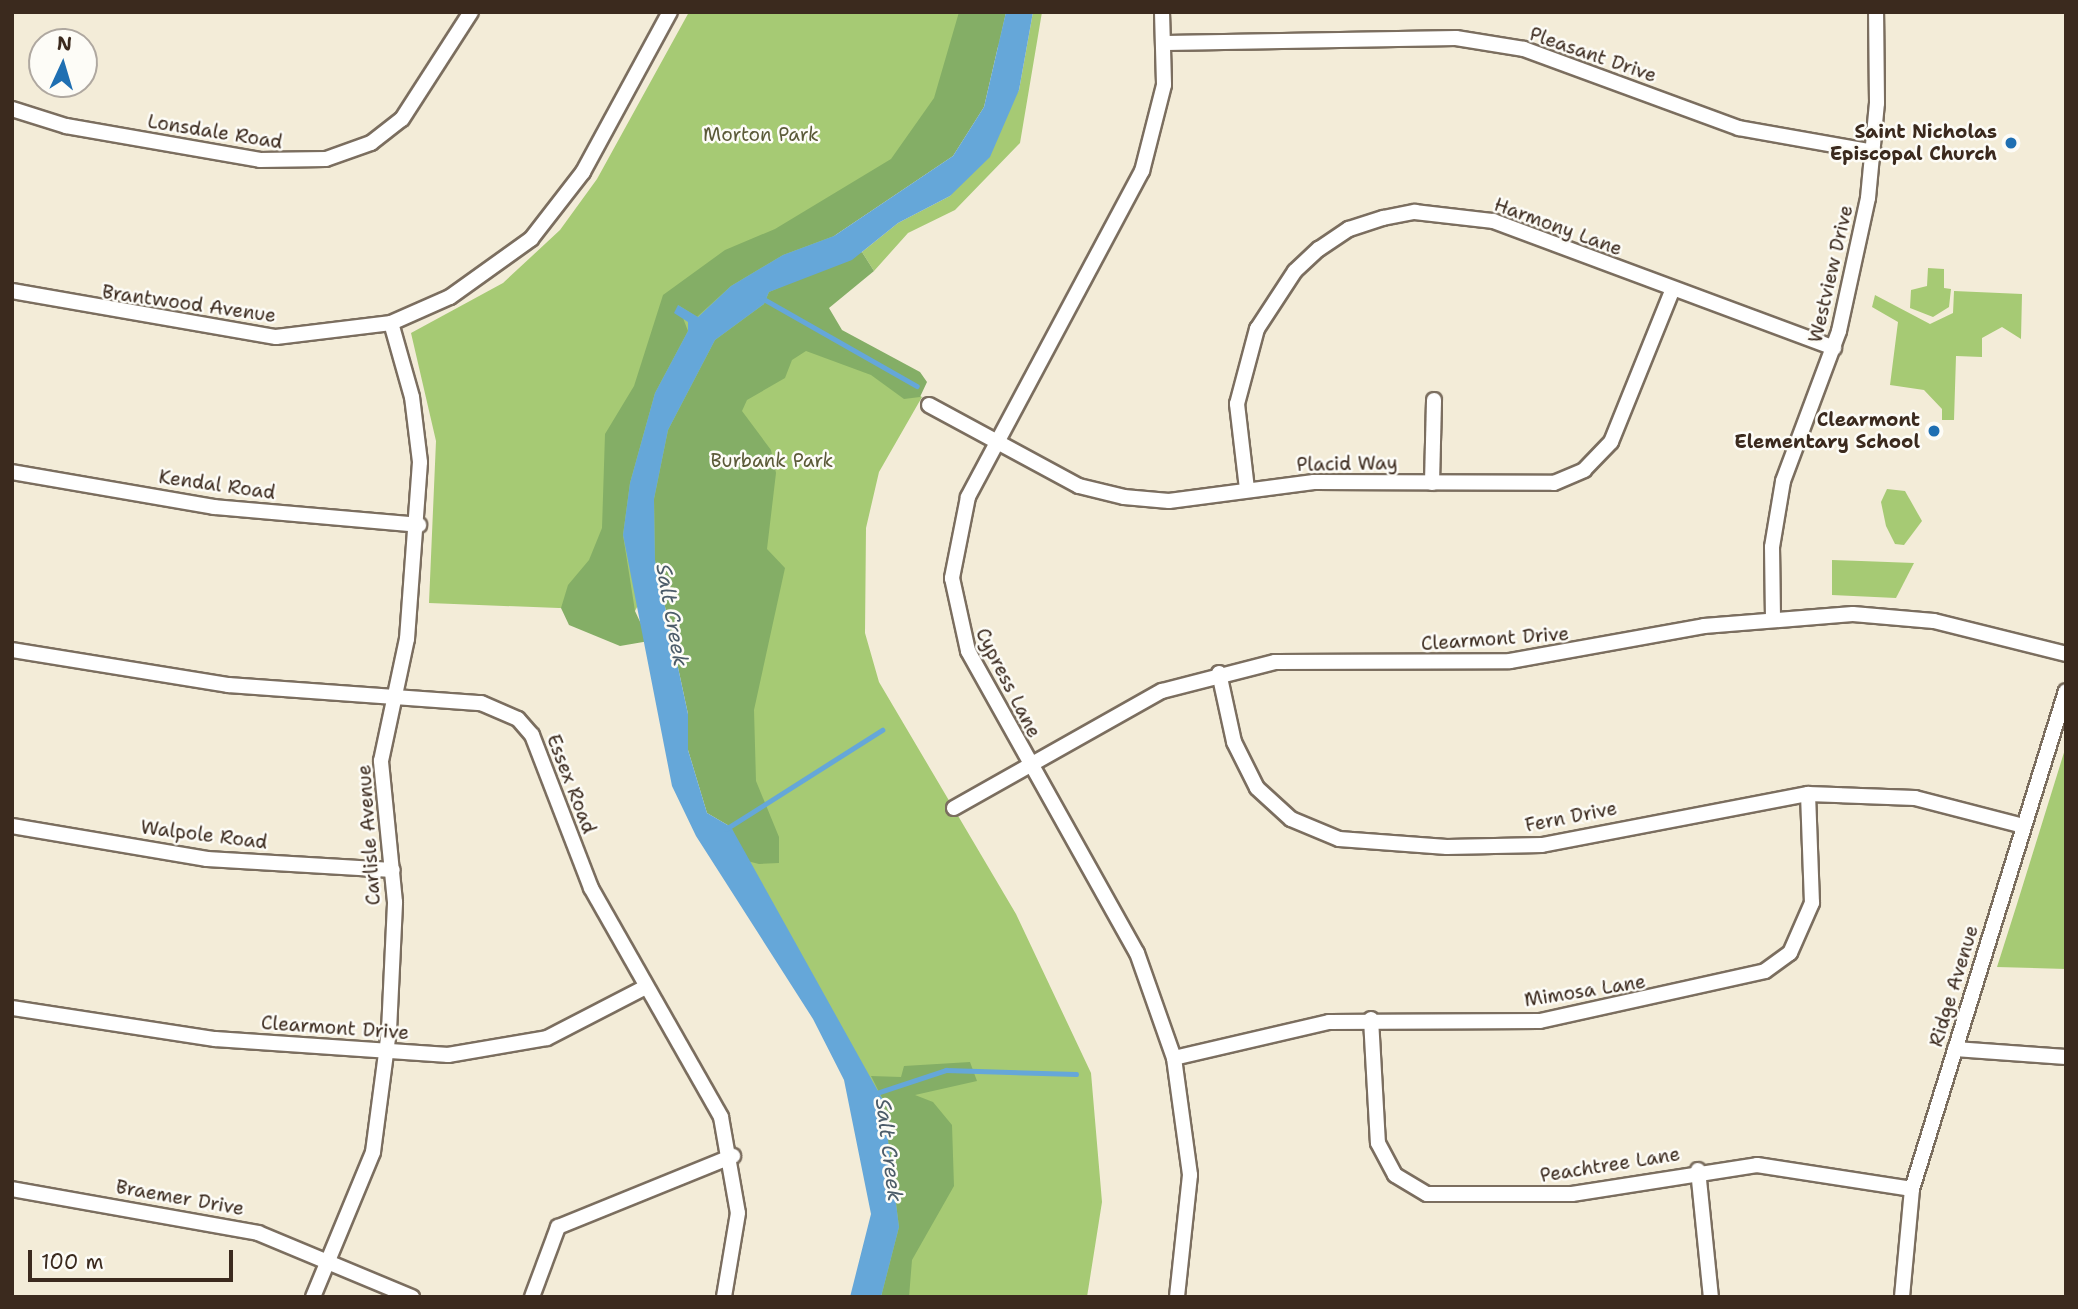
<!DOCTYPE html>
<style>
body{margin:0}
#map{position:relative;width:2078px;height:1309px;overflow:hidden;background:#f3ecd8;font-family:"Shantell Sans",sans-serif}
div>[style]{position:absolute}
.green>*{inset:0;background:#a6ca74}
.forest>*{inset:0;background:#84ae66}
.water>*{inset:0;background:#65a7d9}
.stream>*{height:4.5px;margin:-2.25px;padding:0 2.25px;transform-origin:2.25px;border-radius:2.25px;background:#65a7d9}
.roads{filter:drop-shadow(2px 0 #7b6e5f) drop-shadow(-2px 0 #7b6e5f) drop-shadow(0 2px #7b6e5f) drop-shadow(0 -2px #7b6e5f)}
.street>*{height:14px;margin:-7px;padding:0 7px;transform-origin:7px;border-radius:7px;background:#fff}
.dots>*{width:19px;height:19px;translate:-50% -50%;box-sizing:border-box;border:4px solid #fdfcf7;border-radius:50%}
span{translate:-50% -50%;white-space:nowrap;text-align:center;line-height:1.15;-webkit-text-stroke:5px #fdfcf7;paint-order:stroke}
.street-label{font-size:19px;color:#3b2a1e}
.poi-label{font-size:19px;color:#3b2a1e;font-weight:700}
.right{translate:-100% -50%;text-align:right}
.park-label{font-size:19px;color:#5b5a38}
.water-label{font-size:21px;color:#4c5c69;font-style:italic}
.frame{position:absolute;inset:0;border:14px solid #3b2a1e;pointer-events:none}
.north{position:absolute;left:28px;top:28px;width:70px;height:70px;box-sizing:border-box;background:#fdfcf7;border:2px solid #afa8a0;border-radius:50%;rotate:4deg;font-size:19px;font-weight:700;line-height:28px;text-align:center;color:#3b2a1e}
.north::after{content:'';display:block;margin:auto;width:24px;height:32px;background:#1f6fb2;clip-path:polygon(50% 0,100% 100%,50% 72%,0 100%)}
.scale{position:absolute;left:28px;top:1250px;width:205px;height:32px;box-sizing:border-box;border:4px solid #3b2a1e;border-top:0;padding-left:9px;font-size:21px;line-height:24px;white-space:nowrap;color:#3b2a1e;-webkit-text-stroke:5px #fdfcf7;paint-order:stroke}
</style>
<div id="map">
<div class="green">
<i style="clip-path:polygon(689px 12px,1006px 12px,999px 45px,834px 236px,635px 611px,429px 603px,436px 441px,411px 333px,503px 283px,560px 230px,597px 179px)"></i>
<i style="clip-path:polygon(1033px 12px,1042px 12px,1020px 143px,955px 210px,908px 233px,874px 271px,862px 252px,898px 223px,950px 196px,1019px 90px)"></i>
<i style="clip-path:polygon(1928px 268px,1944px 269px,1944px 288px,1951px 289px,1949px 307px,1933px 317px,1910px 308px,1911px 290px,1927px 286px)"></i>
<i style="clip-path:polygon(1954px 291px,2022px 294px,2021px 339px,2002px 327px,1982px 338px,1982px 357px,1956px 356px,1954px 420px,1942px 420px,1942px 409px,1924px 390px,1890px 385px,1898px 322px,1872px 307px,1875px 295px,1930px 324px,1953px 313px)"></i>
<i style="clip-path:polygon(764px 304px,922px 397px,879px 472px,866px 528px,865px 633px,879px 682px,1016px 914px,1091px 1073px,1102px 1202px,1087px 1297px,881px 1297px,896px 1176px,732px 837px,674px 645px)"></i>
<i style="clip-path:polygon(1887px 489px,1905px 491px,1922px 521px,1904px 545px,1895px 544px,1886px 526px,1881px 502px)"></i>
<i style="clip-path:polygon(1832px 560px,1861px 561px,1914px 563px,1896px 598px,1832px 595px)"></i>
<i style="clip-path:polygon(2066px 746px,2066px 969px,1997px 967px,2017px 904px)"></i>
</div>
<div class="forest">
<i style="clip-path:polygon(959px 12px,1006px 12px,984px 107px,953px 156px,834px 236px,783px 255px,731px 286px,697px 317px,678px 305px,688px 331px,655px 393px,630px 483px,623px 535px,635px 611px,649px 641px,620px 646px,569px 625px,561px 608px,568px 585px,589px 560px,602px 528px,605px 434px,634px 386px,663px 295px,725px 250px,775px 229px,891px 159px,934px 98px)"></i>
<i style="clip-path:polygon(862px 252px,874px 271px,829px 308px,842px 330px,920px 372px,927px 382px,920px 397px,904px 399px,871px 375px,806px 351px,792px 360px,785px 378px,747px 400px,742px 411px,771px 450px,776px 473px,767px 549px,785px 568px,754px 710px,756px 781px,779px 837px,779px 863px,759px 864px,747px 861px,731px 827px,707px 813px,688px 750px,688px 714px,655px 560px,654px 499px,668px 430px,715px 340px,764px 304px,769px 292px)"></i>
<i style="clip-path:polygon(970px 1062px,977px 1081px,915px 1095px,933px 1102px,952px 1125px,954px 1186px,912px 1260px,909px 1297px,881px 1297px,899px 1227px,883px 1100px,871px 1076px,901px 1077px,904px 1066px)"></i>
</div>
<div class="water">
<i style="clip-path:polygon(1006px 12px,1033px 12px,1019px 90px,990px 157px,950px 196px,898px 223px,852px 260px,769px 292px,764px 304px,715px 340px,668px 430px,654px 499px,655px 560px,688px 714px,688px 750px,707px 813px,731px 827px,883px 1100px,899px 1227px,881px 1297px,850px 1297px,871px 1214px,844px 1080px,813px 1019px,696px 836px,672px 786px,623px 535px,630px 483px,655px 393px,688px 331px,688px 322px,674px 313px,678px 305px,698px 317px,731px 286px,783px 255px,834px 236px,953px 156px,984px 107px)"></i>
</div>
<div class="stream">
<i style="left:762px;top:298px;width:178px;rotate:29.6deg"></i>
<i style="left:726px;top:829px;width:185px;rotate:-32.4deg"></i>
<i style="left:874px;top:1094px;width:76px;rotate:-18.4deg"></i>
<i style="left:946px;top:1070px;width:130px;rotate:1.8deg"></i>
</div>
<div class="roads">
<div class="street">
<i style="left:1162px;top:12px;width:73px;rotate:88.4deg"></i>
<i style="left:1164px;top:85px;width:89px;rotate:104.3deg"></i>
<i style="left:1142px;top:171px;width:370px;rotate:118.1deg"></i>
<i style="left:968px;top:497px;width:83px;rotate:101.2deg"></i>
<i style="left:952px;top:578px;width:75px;rotate:77.6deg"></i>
<i style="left:968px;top:651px;width:346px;rotate:60.8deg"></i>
<i style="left:1137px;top:953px;width:111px;rotate:70.6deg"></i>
<i style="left:1174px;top:1058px;width:118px;rotate:82.2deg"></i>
<i style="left:1190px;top:1175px;width:123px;rotate:96.1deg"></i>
<i style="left:1166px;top:43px;width:290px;rotate:-1deg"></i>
<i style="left:1456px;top:38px;width:69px;rotate:9.2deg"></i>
<i style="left:1524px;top:49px;width:229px;rotate:20.2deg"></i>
<i style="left:1739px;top:128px;width:137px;rotate:10.1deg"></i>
<i style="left:12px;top:109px;width:57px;rotate:17.5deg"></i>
<i style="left:66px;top:126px;width:197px;rotate:9.9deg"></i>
<i style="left:260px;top:160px;width:66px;rotate:-0.9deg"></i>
<i style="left:326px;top:159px;width:48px;rotate:-19.6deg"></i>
<i style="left:371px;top:143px;width:39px;rotate:-38deg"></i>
<i style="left:402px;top:119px;width:127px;rotate:-57.2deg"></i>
<i style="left:12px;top:291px;width:268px;rotate:9.9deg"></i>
<i style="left:276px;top:337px;width:116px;rotate:-6.9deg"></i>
<i style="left:391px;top:323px;width:64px;rotate:-23.8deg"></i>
<i style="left:450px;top:297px;width:100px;rotate:-35.6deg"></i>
<i style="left:531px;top:239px;width:85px;rotate:-52.2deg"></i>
<i style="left:583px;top:172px;width:182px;rotate:-61.5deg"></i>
<i style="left:929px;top:405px;width:170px;rotate:28.4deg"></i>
<i style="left:1079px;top:486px;width:46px;rotate:13.7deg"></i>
<i style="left:1124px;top:497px;width:45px;rotate:5.1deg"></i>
<i style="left:1169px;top:501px;width:146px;rotate:-7.5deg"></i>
<i style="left:1314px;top:482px;width:240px;rotate:0.2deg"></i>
<i style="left:1554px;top:483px;width:33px;rotate:-23deg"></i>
<i style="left:1584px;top:470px;width:39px;rotate:-46deg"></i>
<i style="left:1611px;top:442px;width:163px;rotate:-68deg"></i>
<i style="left:12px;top:472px;width:205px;rotate:9.8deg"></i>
<i style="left:214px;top:507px;width:206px;rotate:5deg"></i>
<i style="left:1432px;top:483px;width:83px;rotate:-88.6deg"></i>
<i style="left:1247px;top:489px;width:86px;rotate:-96.7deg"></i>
<i style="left:1237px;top:404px;width:78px;rotate:-75.1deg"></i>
<i style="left:1257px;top:329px;width:69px;rotate:-56.8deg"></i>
<i style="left:1295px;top:271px;width:33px;rotate:-43deg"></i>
<i style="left:1319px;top:249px;width:36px;rotate:-34deg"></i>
<i style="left:1349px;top:229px;width:36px;rotate:-18deg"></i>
<i style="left:1383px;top:218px;width:33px;rotate:-11deg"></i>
<i style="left:1415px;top:212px;width:79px;rotate:6.6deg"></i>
<i style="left:1493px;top:221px;width:364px;rotate:20.4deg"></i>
<i style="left:1773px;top:618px;width:71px;rotate:-90.8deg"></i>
<i style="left:1772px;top:547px;width:67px;rotate:-80.5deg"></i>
<i style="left:1783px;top:481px;width:160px;rotate:-69.5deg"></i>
<i style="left:1839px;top:331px;width:136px;rotate:-77.7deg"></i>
<i style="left:1868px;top:198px;width:95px;rotate:-84.6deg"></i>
<i style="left:1877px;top:103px;width:91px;rotate:-90.6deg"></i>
<i style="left:12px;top:650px;width:219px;rotate:9.2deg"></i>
<i style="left:228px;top:685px;width:254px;rotate:4.1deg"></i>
<i style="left:481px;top:703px;width:40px;rotate:23.4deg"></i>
<i style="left:518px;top:719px;width:21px;rotate:49deg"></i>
<i style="left:532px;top:735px;width:164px;rotate:68.9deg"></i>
<i style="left:591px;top:888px;width:263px;rotate:60.4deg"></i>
<i style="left:721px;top:1117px;width:97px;rotate:80deg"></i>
<i style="left:738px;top:1213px;width:85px;rotate:99.5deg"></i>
<i style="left:1219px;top:673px;width:71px;rotate:77.7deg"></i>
<i style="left:1234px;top:742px;width:51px;rotate:63.4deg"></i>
<i style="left:1257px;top:788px;width:46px;rotate:42.4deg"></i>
<i style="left:1291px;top:819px;width:52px;rotate:22.6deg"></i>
<i style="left:1339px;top:839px;width:108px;rotate:4.2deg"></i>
<i style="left:1447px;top:847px;width:95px;rotate:-1.2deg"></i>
<i style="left:1542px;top:845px;width:271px;rotate:-10.9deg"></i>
<i style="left:1808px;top:794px;width:107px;rotate:2.1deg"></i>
<i style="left:1915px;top:798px;width:112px;rotate:14.5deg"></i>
<i style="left:954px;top:808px;width:239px;rotate:-29.4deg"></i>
<i style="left:1162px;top:691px;width:117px;rotate:-14.4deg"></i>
<i style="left:1275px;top:662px;width:235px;rotate:-0.2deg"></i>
<i style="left:1510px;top:661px;width:197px;rotate:-10.2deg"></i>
<i style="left:1704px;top:626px;width:149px;rotate:-4.6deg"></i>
<i style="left:1853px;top:614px;width:81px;rotate:4.9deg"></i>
<i style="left:1934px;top:621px;width:136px;rotate:14deg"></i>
<i style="left:12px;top:826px;width:198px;rotate:9.6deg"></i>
<i style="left:207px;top:859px;width:186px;rotate:3.4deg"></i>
<i style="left:12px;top:1008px;width:205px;rotate:8.7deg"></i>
<i style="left:215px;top:1039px;width:234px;rotate:3.9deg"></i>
<i style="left:448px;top:1055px;width:100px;rotate:-9.7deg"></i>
<i style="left:547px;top:1038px;width:109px;rotate:-27.3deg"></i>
<i style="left:1371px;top:1019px;width:124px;rotate:86.8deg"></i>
<i style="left:1378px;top:1143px;width:36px;rotate:62deg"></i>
<i style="left:1395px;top:1175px;width:37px;rotate:31deg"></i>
<i style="left:1427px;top:1194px;width:145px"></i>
<i style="left:1572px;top:1194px;width:187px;rotate:-8.9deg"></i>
<i style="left:1757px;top:1165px;width:157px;rotate:8.8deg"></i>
<i style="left:1955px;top:1049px;width:111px;rotate:4.1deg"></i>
<i style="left:1174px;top:1058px;width:159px;rotate:-13.1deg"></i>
<i style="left:1329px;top:1022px;width:211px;rotate:-0.3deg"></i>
<i style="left:1540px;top:1021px;width:230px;rotate:-12.5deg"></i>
<i style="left:1765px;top:971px;width:31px;rotate:-36deg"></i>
<i style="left:1790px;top:953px;width:55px;rotate:-66.3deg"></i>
<i style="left:1812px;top:903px;width:109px;rotate:-92.1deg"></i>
<i style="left:1698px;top:1170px;width:128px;rotate:84.2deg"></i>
<i style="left:12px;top:1189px;width:250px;rotate:10.1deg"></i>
<i style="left:258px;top:1233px;width:167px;rotate:22.6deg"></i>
<i style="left:313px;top:1297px;width:157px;rotate:-67.5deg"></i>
<i style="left:373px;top:1152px;width:122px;rotate:-82.5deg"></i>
<i style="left:389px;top:1031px;width:129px;rotate:-87.3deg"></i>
<i style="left:395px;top:902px;width:142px;rotate:-95.7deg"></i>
<i style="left:381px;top:761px;width:125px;rotate:-78deg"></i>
<i style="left:407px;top:639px;width:177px;rotate:-85.8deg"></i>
<i style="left:420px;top:462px;width:65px;rotate:-97deg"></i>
<i style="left:412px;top:397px;width:77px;rotate:-105.8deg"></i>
<i style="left:532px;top:1297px;width:75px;rotate:-69.6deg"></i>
<i style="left:558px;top:1227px;width:189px;rotate:-22.1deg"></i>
<i style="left:1902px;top:1297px;width:108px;rotate:-84.7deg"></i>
<i style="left:1912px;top:1189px;width:521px;rotate:-72.82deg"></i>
</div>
</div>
<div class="dots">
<i style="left:2011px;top:143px;background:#1f6fb2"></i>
<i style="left:1934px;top:431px;background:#1f6fb2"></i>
</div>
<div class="street-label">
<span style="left:1593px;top:55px;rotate:19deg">Pleasant Drive</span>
<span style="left:215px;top:132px;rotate:9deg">Lonsdale Road</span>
<span style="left:1558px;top:227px;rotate:20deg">Harmony Lane</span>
<span style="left:1831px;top:274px;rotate:-77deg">Westview Drive</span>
<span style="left:189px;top:304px;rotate:8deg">Brantwood Avenue</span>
<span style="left:1347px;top:464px;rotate:-1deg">Placid Way</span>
<span style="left:217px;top:485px;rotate:8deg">Kendal Road</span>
<span style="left:1495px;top:639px;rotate:-4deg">Clearmont Drive</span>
<span style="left:1008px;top:683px;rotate:63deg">Cypress Lane</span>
<span style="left:571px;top:784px;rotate:69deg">Essex Road</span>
<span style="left:1571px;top:817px;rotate:-11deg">Fern Drive</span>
<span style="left:204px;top:835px;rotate:7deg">Walpole Road</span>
<span style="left:369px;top:835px;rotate:-94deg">Carlisle Avenue</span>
<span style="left:1954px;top:986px;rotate:-73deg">Ridge Avenue</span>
<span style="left:1585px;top:991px;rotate:-9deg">Mimosa Lane</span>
<span style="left:335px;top:1028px;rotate:4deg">Clearmont Drive</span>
<span style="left:1610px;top:1165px;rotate:-9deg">Peachtree Lane</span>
<span style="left:180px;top:1198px;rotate:10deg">Braemer Drive</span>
</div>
<div class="poi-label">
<span class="right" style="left:1997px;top:143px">Saint Nicholas<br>Episcopal Church</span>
<span class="right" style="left:1920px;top:431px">Clearmont<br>Elementary School</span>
</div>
<div class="park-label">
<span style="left:761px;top:135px">Morton Park</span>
<span style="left:772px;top:461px">Burbank Park</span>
</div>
<div class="water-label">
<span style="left:672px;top:615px;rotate:80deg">Salt Creek</span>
<span style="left:889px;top:1150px;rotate:83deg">Salt Creek</span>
</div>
<div class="frame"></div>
<div class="north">N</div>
<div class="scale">100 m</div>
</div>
